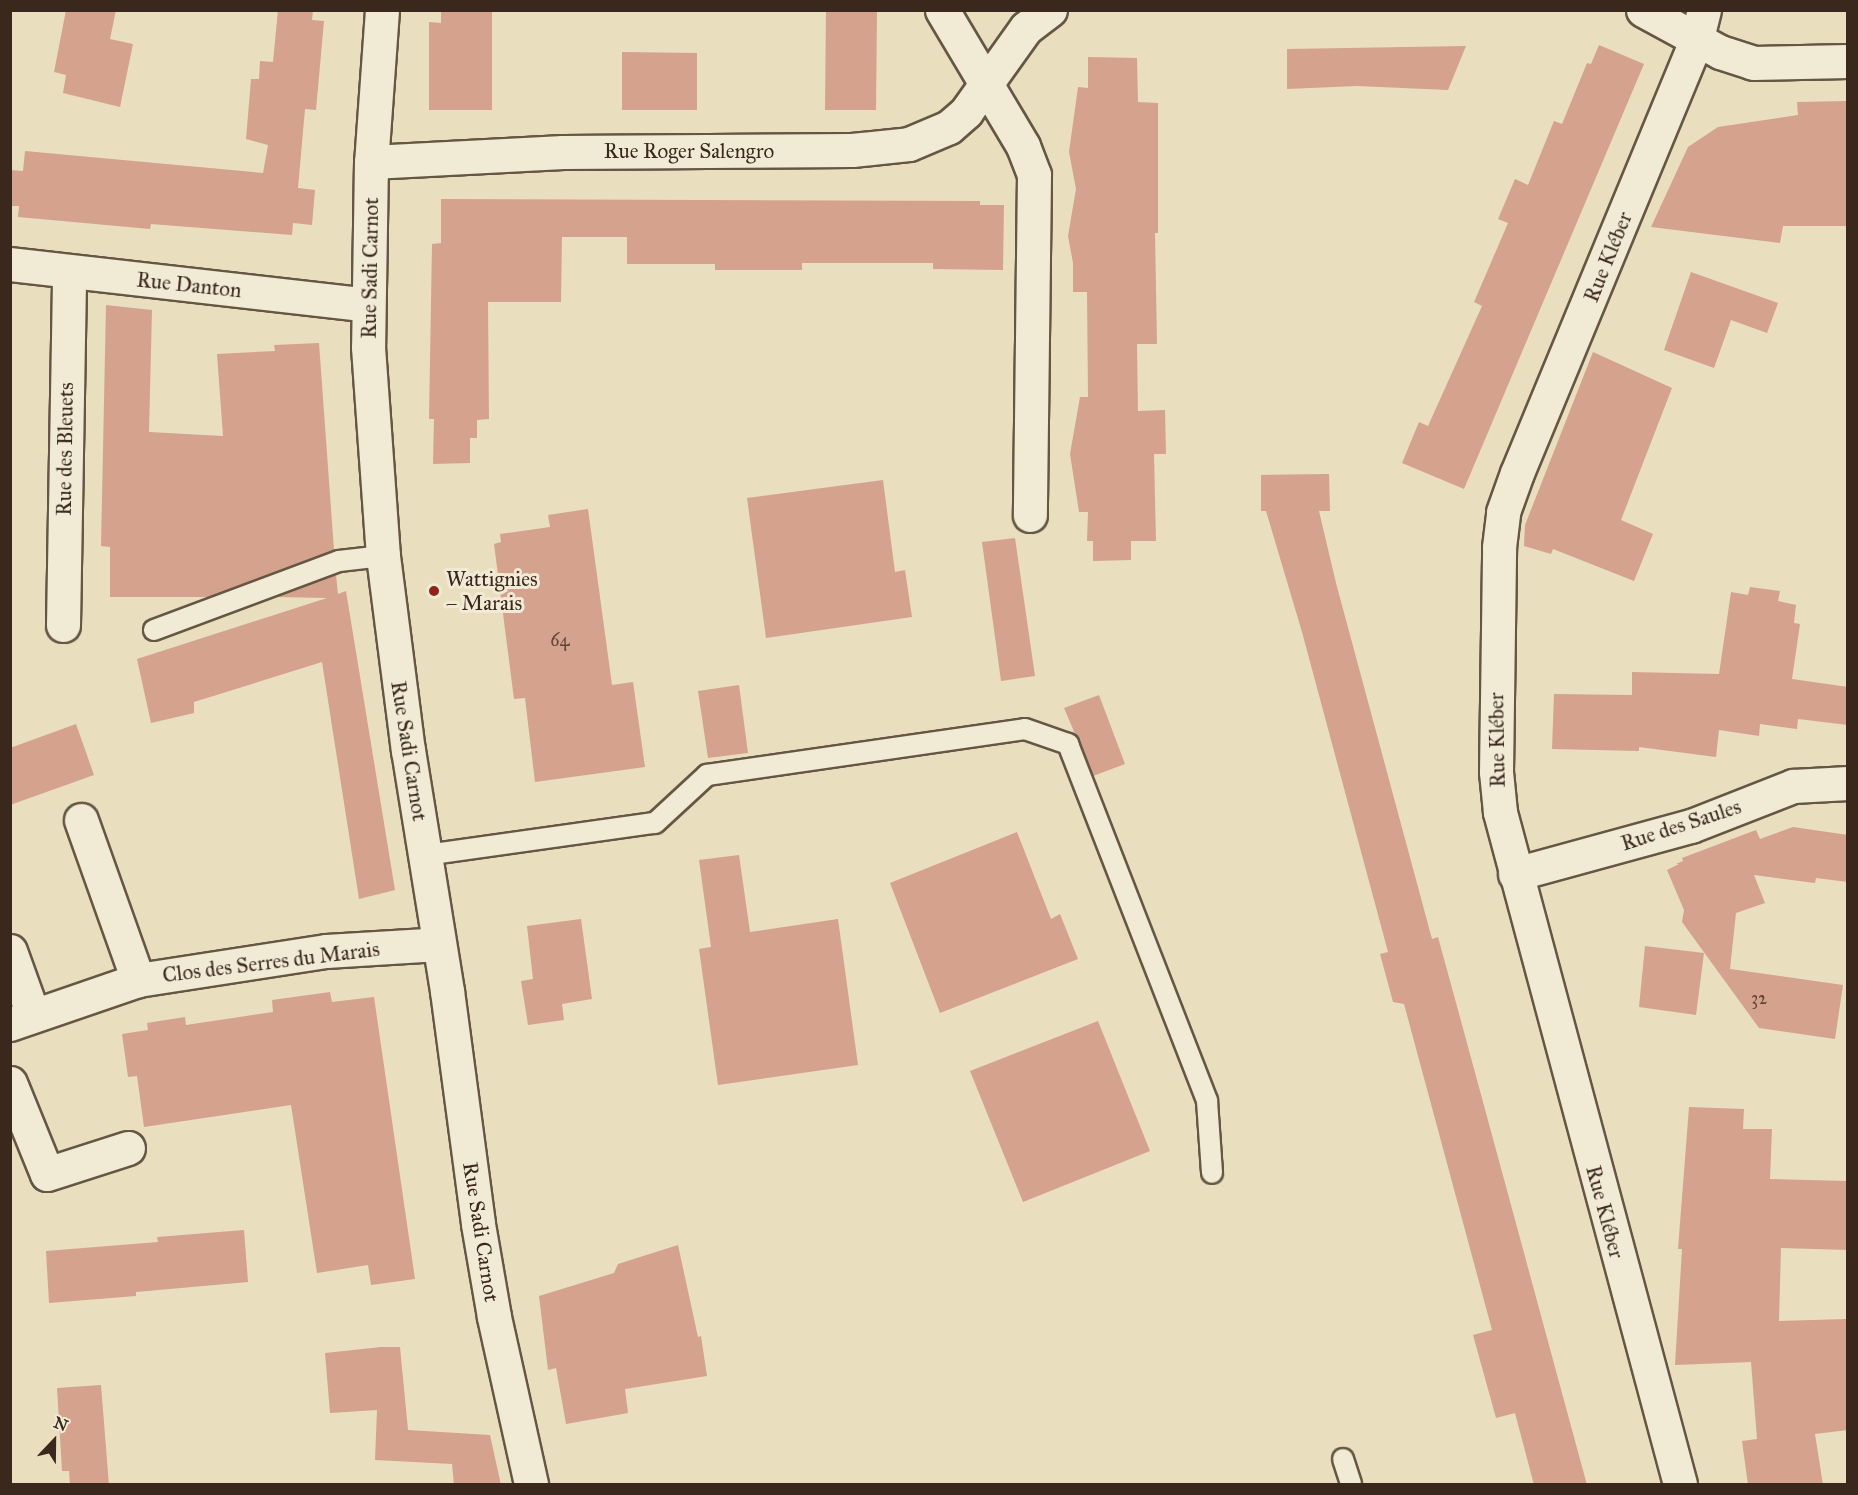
<!DOCTYPE html>
<meta charset="utf-8">
<style>
body{margin:0}
#map{position:relative;width:1858px;height:1495px;overflow:hidden;background:#e9debe;font-family:"IM FELL Great Primer",serif}
div>[style]{position:absolute}
.building>*{inset:0;background:#d5a28e}
.roads{filter:drop-shadow(2px 0 #665644) drop-shadow(-2px 0 #665644) drop-shadow(0 2px #665644) drop-shadow(0 -2px #665644)}
.lane>*{height:20px;margin:-10px;padding:0 10px;transform-origin:10px;border-radius:10px;background:#f1ead5}
.street>*{height:33px;margin:-16.5px;padding:0 16.5px;transform-origin:16.5px;border-radius:16.5px;background:#f1ead5}
.dots>*{width:16px;height:16px;translate:-50% -50%;box-sizing:border-box;border:3px solid #f1ead5;border-radius:50%}
span{translate:-50% -50%;white-space:nowrap;text-align:center;line-height:1.15;-webkit-text-stroke:6px #f1ead5;paint-order:stroke}
.number-label{font-size:18px;color:#614638}
.number-label span{-webkit-text-stroke-width:0}
.street-label{font-size:21px;color:#3a281c}
.poi-label{font-size:21px;color:#3a281c}
.left{translate:0 -50%;text-align:left}
.frame{position:absolute;inset:0;border:12px solid #3a281c;pointer-events:none}
.north{position:absolute;left:24px;top:1411px;width:60px;height:60px;-webkit-text-stroke:4px #f1ead5;paint-order:stroke;rotate:22deg;font-size:16px;font-weight:700;line-height:24px;text-align:center;color:#3a281c}
.north::after{content:'';display:block;margin:auto;width:21px;height:27px;background:#3a281c;clip-path:polygon(50% 0,100% 100%,50% 72%,0 100%)}
</style>
<div id="map">
<div class="building">
<i style="clip-path:polygon(66px 10px,116px 10px,110px 39px,133px 44px,120px 107px,63px 93px,66px 75px,54px 72px)"></i>
<i style="clip-path:polygon(278px 10px,313px 10px,312px 20px,324px 21px,316px 110px,305px 109px,298px 188px,315px 190px,312px 225px,293px 223px,292px 235px,151px 224px,150px 229px,18px 217px,19px 206px,10px 206px,10px 170px,23px 171px,25px 151px,263px 173px,268px 145px,246px 139px,251px 79px,259px 79px,260px 61px,273px 62px)"></i>
<i style="clip-path:polygon(441px 10px,492px 10px,492px 110px,429px 110px,429px 22px,441px 23px)"></i>
<i style="clip-path:polygon(826px 10px,877px 10px,876px 110px,825px 110px)"></i>
<i style="clip-path:polygon(1599px 45px,1644px 64px,1464px 489px,1402px 463px,1419px 422px,1428px 426px,1482px 306px,1474px 302px,1508px 223px,1498px 219px,1515px 179px,1528px 185px,1554px 121px,1562px 124px,1587px 63px,1591px 64px)"></i>
<i style="clip-path:polygon(1466px 46px,1448px 90px,1357px 86px,1287px 89px,1287px 49px)"></i>
<i style="clip-path:polygon(622px 52px,697px 53px,697px 110px,622px 110px)"></i>
<i style="clip-path:polygon(1088px 57px,1137px 58px,1138px 102px,1158px 103px,1158px 233px,1155px 233px,1157px 344px,1137px 344px,1138px 411px,1165px 410px,1166px 454px,1154px 454px,1156px 541px,1131px 541px,1131px 560px,1093px 561px,1093px 541px,1087px 541px,1088px 512px,1079px 512px,1070px 454px,1080px 397px,1088px 397px,1087px 292px,1073px 292px,1073px 263px,1068px 236px,1076px 189px,1069px 152px,1078px 87px,1088px 88px)"></i>
<i style="clip-path:polygon(1848px 101px,1848px 226px,1783px 226px,1780px 243px,1651px 227px,1688px 147px,1718px 127px,1798px 115px,1797px 102px)"></i>
<i style="clip-path:polygon(441px 199px,980px 201px,980px 205px,1004px 205px,1003px 270px,933px 269px,933px 263px,802px 263px,802px 270px,715px 270px,715px 264px,627px 264px,627px 237px,562px 237px,561px 302px,488px 302px,489px 419px,477px 420px,477px 438px,470px 438px,470px 463px,433px 464px,434px 419px,429px 419px,432px 244px,441px 243px)"></i>
<i style="clip-path:polygon(1691px 272px,1778px 303px,1767px 333px,1731px 320px,1714px 368px,1664px 350px)"></i>
<i style="clip-path:polygon(106px 305px,152px 310px,149px 432px,223px 436px,217px 354px,275px 351px,274px 345px,319px 343px,334px 550px,208px 597px,110px 597px,110px 547px,101px 546px)"></i>
<i style="clip-path:polygon(1593px 352px,1672px 388px,1621px 520px,1653px 534px,1634px 581px,1553px 549px,1551px 554px,1524px 546px,1525px 525px)"></i>
<i style="clip-path:polygon(1329px 474px,1330px 511px,1319px 511px,1336px 583px,1432px 939px,1438px 937px,1461px 1021px,1587px 1485px,1534px 1485px,1515px 1413px,1496px 1418px,1473px 1335px,1492px 1330px,1404px 1004px,1393px 1002px,1380px 954px,1388px 952px,1302px 632px,1266px 511px,1261px 511px,1261px 475px)"></i>
<i style="clip-path:polygon(883px 480px,895px 572px,905px 570px,912px 617px,766px 638px,747px 498px)"></i>
<i style="clip-path:polygon(588px 509px,612px 685px,633px 682px,645px 767px,535px 782px,525px 698px,514px 699px,494px 544px,501px 542px,500px 534px,550px 527px,548px 515px)"></i>
<i style="clip-path:polygon(1015px 538px,1035px 676px,1001px 681px,982px 542px)"></i>
<i style="clip-path:polygon(336px 575px,338px 594px,346px 591px,395px 890px,359px 899px,322px 662px,194px 702px,194px 713px,151px 723px,137px 659px,327px 598px,276px 597px)"></i>
<i style="clip-path:polygon(1750px 587px,1780px 591px,1778px 601px,1796px 605px,1794px 623px,1800px 624px,1792px 679px,1848px 687px,1848px 725px,1798px 719px,1797px 729px,1760px 724px,1759px 736px,1719px 730px,1716px 757px,1639px 747px,1639px 751px,1552px 749px,1554px 694px,1632px 695px,1632px 672px,1719px 674px,1731px 592px,1748px 595px)"></i>
<i style="clip-path:polygon(739px 685px,748px 753px,708px 758px,698px 691px)"></i>
<i style="clip-path:polygon(1099px 695px,1125px 764px,1093px 776px,1064px 708px)"></i>
<i style="clip-path:polygon(76px 724px,94px 775px,10px 805px,10px 748px)"></i>
<i style="clip-path:polygon(1793px 827px,1848px 835px,1848px 882px,1816px 878px,1815px 883px,1754px 875px,1765px 903px,1736px 913px,1730px 969px,1843px 985px,1835px 1039px,1759px 1028px,1682px 922px,1684px 910px,1667px 870px,1679px 864px,1676px 864px,1683px 861px,1682px 858px,1756px 830px,1760px 839px)"></i>
<i style="clip-path:polygon(1017px 832px,1051px 919px,1060px 914px,1078px 959px,940px 1013px,890px 883px)"></i>
<i style="clip-path:polygon(739px 855px,750px 932px,838px 919px,858px 1065px,718px 1085px,699px 949px,711px 947px,699px 860px)"></i>
<i style="clip-path:polygon(581px 919px,592px 999px,562px 1004px,564px 1020px,528px 1025px,521px 981px,533px 979px,527px 926px)"></i>
<i style="clip-path:polygon(1645px 946px,1704px 953px,1696px 1015px,1639px 1007px)"></i>
<i style="clip-path:polygon(330px 992px,332px 1002px,374px 997px,415px 1279px,371px 1285px,368px 1265px,317px 1273px,291px 1105px,144px 1127px,137px 1076px,128px 1077px,122px 1034px,148px 1030px,147px 1023px,185px 1017px,186px 1025px,273px 1012px,272px 1000px)"></i>
<i style="clip-path:polygon(1098px 1021px,1150px 1151px,1023px 1202px,970px 1071px)"></i>
<i style="clip-path:polygon(1689px 1107px,1744px 1109px,1743px 1129px,1772px 1129px,1770px 1179px,1848px 1181px,1848px 1250px,1781px 1248px,1779px 1321px,1846px 1319px,1848px 1430px,1815px 1434px,1823px 1485px,1748px 1485px,1742px 1441px,1757px 1439px,1751px 1362px,1675px 1365px,1682px 1249px,1678px 1249px)"></i>
<i style="clip-path:polygon(244px 1230px,248px 1282px,136px 1292px,136px 1296px,49px 1303px,46px 1251px,158px 1242px,157px 1237px)"></i>
<i style="clip-path:polygon(678px 1245px,698px 1337px,701px 1336px,707px 1376px,625px 1389px,628px 1413px,566px 1424px,556px 1368px,548px 1370px,539px 1296px,614px 1273px,618px 1264px)"></i>
<i style="clip-path:polygon(381px 1347px,400px 1347px,408px 1430px,490px 1435px,501px 1485px,454px 1485px,452px 1464px,375px 1460px,377px 1410px,330px 1413px,325px 1353px)"></i>
<i style="clip-path:polygon(101px 1385px,109px 1485px,70px 1485px,69px 1471px,62px 1471px,57px 1388px)"></i>
</div>
<div class="roads">
<div class="lane">
<i style="left:154px;top:630px;width:197px;rotate:-20.5deg"></i>
<i style="left:339px;top:561px;width:44px;rotate:-6.5deg"></i>
<i style="left:426px;top:855px;width:231px;rotate:-8deg"></i>
<i style="left:655px;top:823px;width:71px;rotate:-42.7deg"></i>
<i style="left:707px;top:775px;width:321px;rotate:-8.2deg"></i>
<i style="left:1025px;top:729px;width:46px;rotate:19.2deg"></i>
<i style="left:1068px;top:744px;width:383px;rotate:68.7deg"></i>
<i style="left:1207px;top:1101px;width:72px;rotate:86deg"></i>
<i style="left:1343px;top:1459px;width:26px;rotate:72deg"></i>
</div>
<div class="street">
<i style="left:382px;top:10px;width:152px;rotate:94.1deg"></i>
<i style="left:371px;top:162px;width:185px;rotate:90.9deg"></i>
<i style="left:368px;top:347px;width:210px;rotate:85.9deg"></i>
<i style="left:383px;top:556px;width:196px;rotate:82.7deg"></i>
<i style="left:408px;top:750px;width:244px;rotate:80.8deg"></i>
<i style="left:447px;top:991px;width:235px;rotate:82.4deg"></i>
<i style="left:478px;top:1224px;width:94px;rotate:80.2deg"></i>
<i style="left:494px;top:1317px;width:171px;rotate:77.5deg"></i>
<i style="left:942px;top:10px;width:158px;rotate:59.2deg"></i>
<i style="left:1023px;top:146px;width:31px;rotate:69deg"></i>
<i style="left:1034px;top:175px;width:340px;rotate:90.7deg"></i>
<i style="left:1643px;top:10px;width:88px;rotate:28.6deg"></i>
<i style="left:1720px;top:52px;width:35px;rotate:18deg"></i>
<i style="left:1753px;top:63px;width:95px;rotate:-1.2deg"></i>
<i style="left:371px;top:162px;width:192px;rotate:-3deg"></i>
<i style="left:563px;top:152px;width:289px;rotate:-0.4deg"></i>
<i style="left:852px;top:150px;width:57px;rotate:-6deg"></i>
<i style="left:909px;top:144px;width:43px;rotate:-23deg"></i>
<i style="left:949px;top:127px;width:23px;rotate:-41deg"></i>
<i style="left:966px;top:112px;width:103px;rotate:-54.5deg"></i>
<i style="left:1026px;top:28px;width:30px;rotate:-37deg"></i>
<i style="left:10px;top:264px;width:360px;rotate:6.5deg"></i>
<i style="left:63px;top:625px;width:353px;rotate:-89deg"></i>
<i style="left:81px;top:820px;width:170px;rotate:70.4deg"></i>
<i style="left:1515px;top:874px;width:182px;rotate:-15.3deg"></i>
<i style="left:1691px;top:826px;width:110px;rotate:-21.4deg"></i>
<i style="left:1793px;top:786px;width:55px;rotate:-3.1deg"></i>
<i style="left:10px;top:951px;width:68px;rotate:70.2deg"></i>
<i style="left:10px;top:1024px;width:135px;rotate:-19deg"></i>
<i style="left:138px;top:980px;width:190px;rotate:-8.8deg"></i>
<i style="left:326px;top:951px;width:113px;rotate:-3.5deg"></i>
<i style="left:10px;top:1083px;width:98px;rotate:67.9deg"></i>
<i style="left:47px;top:1174px;width:85px;rotate:-17.8deg"></i>
<i style="left:1680px;top:1484px;width:696px;rotate:-105deg"></i>
<i style="left:1500px;top:812px;width:40px;rotate:-95.7deg"></i>
<i style="left:1496px;top:772px;width:225px;rotate:-89.2deg"></i>
<i style="left:1499px;top:547px;width:35px;rotate:-83deg"></i>
<i style="left:1503px;top:512px;width:41px;rotate:-70.3deg"></i>
<i style="left:1517px;top:473px;width:471px;rotate:-67.5deg"></i>
<i style="left:1697px;top:38px;width:29px;rotate:-76deg"></i>
</div>
</div>
<div class="dots">
<i style="left:434px;top:591px;background:#8f2418"></i>
</div>
<div class="number-label">
<span style="left:560px;top:640px">64</span>
<span style="left:1759px;top:998px">32</span>
</div>
<div class="street-label">
<span style="left:689px;top:151px">Rue Roger Salengro</span>
<span style="left:1608px;top:257px;rotate:-68deg">Rue Kléber</span>
<span style="left:370px;top:268px;rotate:-89deg">Rue Sadi Carnot</span>
<span style="left:189px;top:285px;rotate:6deg">Rue Danton</span>
<span style="left:65px;top:449px;rotate:-89deg">Rue des Bleuets</span>
<span style="left:1497px;top:740px;rotate:-91deg">Rue Kléber</span>
<span style="left:409px;top:751px;rotate:81deg">Rue Sadi Carnot</span>
<span style="left:1681px;top:825px;rotate:-18deg">Rue des Saules</span>
<span style="left:271px;top:962px;rotate:-7deg">Clos des Serres du Marais</span>
<span style="left:1605px;top:1212px;rotate:75deg">Rue Kléber</span>
<span style="left:481px;top:1232px;rotate:81deg">Rue Sadi Carnot</span>
</div>
<div class="poi-label">
<span class="left" style="left:446px;top:591px">Wattignies<br>– Marais</span>
</div>
<div class="frame"></div>
<div class="north">N</div>
</div>
